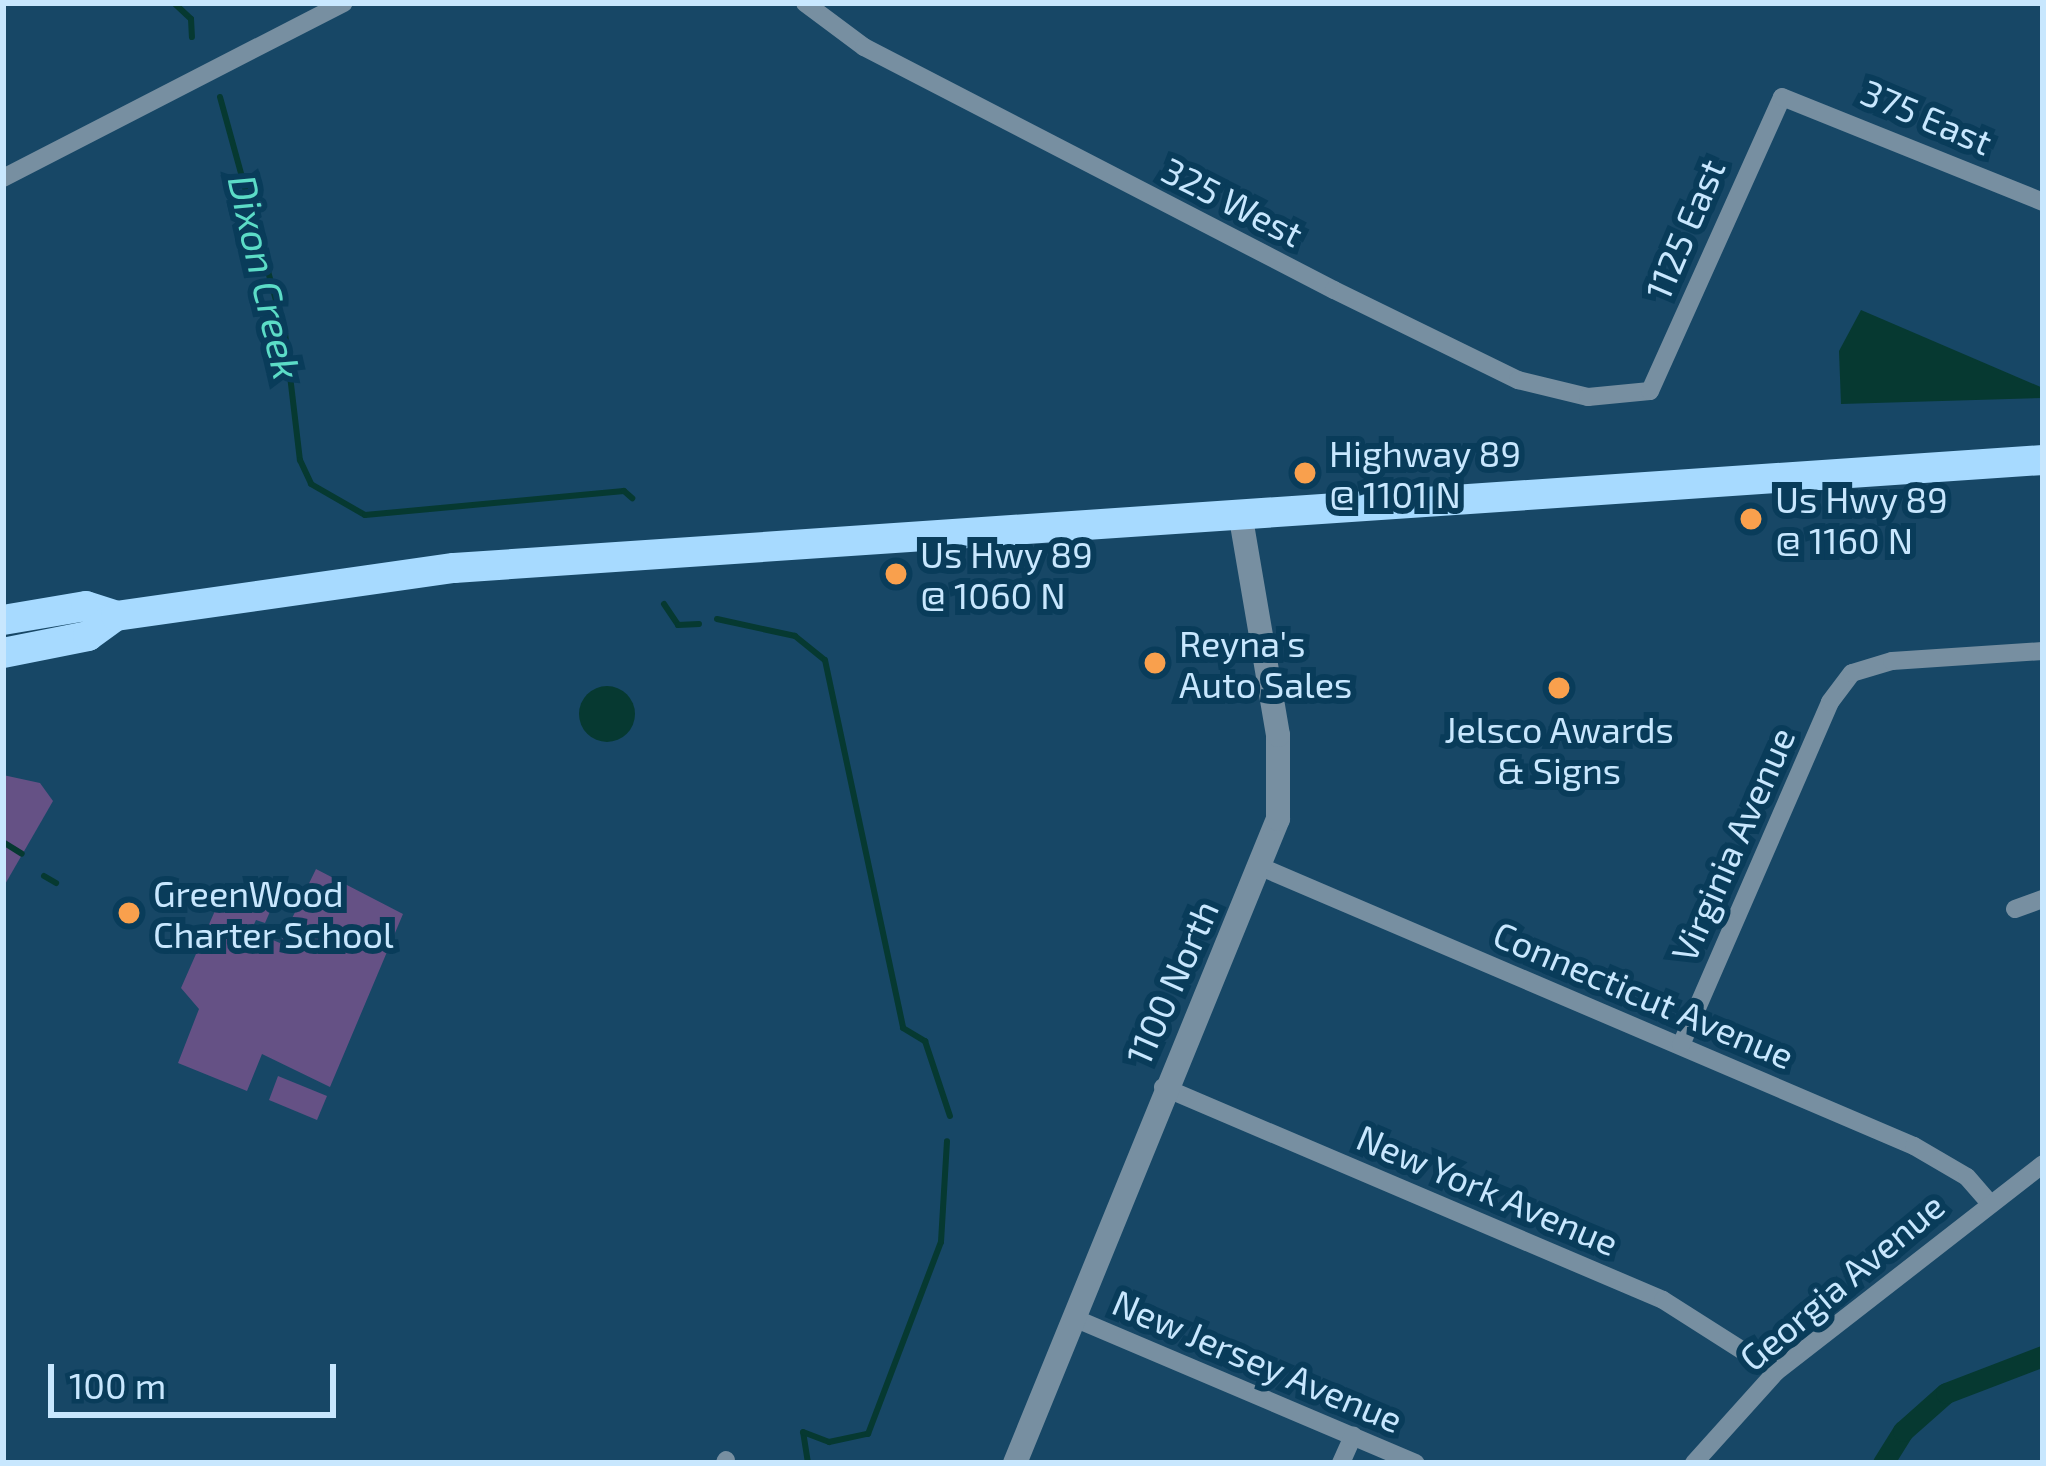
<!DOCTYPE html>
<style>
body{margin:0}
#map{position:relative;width:2046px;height:1466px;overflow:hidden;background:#174766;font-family:"Exo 2",sans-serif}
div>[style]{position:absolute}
.green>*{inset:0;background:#655185}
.water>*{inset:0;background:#063931}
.round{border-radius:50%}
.stream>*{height:6px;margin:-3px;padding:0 3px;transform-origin:3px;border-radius:3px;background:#063931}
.canal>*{height:21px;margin:-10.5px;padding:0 10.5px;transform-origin:10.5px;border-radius:10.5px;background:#063931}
.minor>*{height:18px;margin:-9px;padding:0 9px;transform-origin:9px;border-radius:9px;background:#778fa1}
.tertiary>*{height:24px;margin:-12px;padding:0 12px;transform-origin:12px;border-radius:12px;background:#778fa1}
.primary>*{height:30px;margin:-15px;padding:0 15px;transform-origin:15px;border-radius:15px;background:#a7daff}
.dots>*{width:33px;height:33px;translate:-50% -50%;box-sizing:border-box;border:6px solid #093c5a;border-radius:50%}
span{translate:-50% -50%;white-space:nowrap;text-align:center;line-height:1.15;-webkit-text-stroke:12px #093c5a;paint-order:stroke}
.street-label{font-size:36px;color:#c8e7fe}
.poi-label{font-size:36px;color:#c8e7fe}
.left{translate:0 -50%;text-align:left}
.water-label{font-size:39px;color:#5cdcc7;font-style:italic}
.frame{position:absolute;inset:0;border:6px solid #c8e7fe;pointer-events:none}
.scale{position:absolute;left:48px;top:1364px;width:288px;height:54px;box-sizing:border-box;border:6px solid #c8e7fe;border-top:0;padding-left:15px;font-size:36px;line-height:42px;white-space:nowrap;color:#c8e7fe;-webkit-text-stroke:9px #093c5a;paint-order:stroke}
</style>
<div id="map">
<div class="green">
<i style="clip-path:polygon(3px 775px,40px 783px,53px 801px,4px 886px)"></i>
<i style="clip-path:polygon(316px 869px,403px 914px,330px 1087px,262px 1054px,247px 1091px,178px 1063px,199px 1009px,181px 988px,225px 888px,239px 896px,248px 877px,279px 891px,265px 923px,256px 920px,251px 931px,280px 943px)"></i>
<i style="clip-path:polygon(278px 1076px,327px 1096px,317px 1120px,269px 1100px)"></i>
</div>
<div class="water">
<i style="clip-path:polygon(1861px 310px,2043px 388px,2043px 398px,1841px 404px,1839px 351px)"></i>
<i class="round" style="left:579px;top:686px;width:56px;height:56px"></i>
</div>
<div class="stream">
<i style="left:174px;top:3px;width:23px;rotate:43deg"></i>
<i style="left:191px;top:19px;width:18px;rotate:87deg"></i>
<i style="left:220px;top:97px;width:245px;rotate:74.6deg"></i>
<i style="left:285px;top:333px;width:128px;rotate:83.3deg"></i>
<i style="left:300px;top:460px;width:26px;rotate:65deg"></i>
<i style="left:311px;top:484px;width:62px;rotate:29.9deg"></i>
<i style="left:365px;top:515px;width:260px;rotate:-5.3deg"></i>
<i style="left:624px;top:491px;width:11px;rotate:41deg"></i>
<i style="left:664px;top:604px;width:25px;rotate:56deg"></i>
<i style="left:678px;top:625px;width:21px;rotate:-3deg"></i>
<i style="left:717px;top:619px;width:80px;rotate:12.3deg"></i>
<i style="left:795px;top:636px;width:38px;rotate:39deg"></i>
<i style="left:825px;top:660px;width:376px;rotate:78deg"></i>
<i style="left:903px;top:1028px;width:26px;rotate:31deg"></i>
<i style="left:925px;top:1041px;width:79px;rotate:71.6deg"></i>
<i style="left:3px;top:842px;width:22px;rotate:32deg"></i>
<i style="left:44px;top:876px;width:14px;rotate:30deg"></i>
<i style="left:808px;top:1463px;width:31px;rotate:-99deg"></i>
<i style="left:803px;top:1432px;width:28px;rotate:21deg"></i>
<i style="left:829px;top:1442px;width:40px;rotate:-12deg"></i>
<i style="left:868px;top:1434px;width:205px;rotate:-69.2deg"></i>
<i style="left:941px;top:1242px;width:101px;rotate:-86.6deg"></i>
</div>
<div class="canal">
<i style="left:1883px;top:1463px;width:38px;rotate:-58deg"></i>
<i style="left:1903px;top:1431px;width:57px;rotate:-41.5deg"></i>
<i style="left:1946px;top:1393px;width:104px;rotate:-20.9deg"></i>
</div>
<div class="minor">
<i style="left:805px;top:3px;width:74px;rotate:36.7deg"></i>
<i style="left:864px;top:47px;width:529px;rotate:27.34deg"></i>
<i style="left:1334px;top:290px;width:205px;rotate:26.1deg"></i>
<i style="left:1518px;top:380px;width:72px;rotate:13.7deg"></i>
<i style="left:1588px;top:397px;width:62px;rotate:-5.5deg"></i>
<i style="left:1650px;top:391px;width:322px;rotate:-65.8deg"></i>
<i style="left:1782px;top:97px;width:281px;rotate:21.9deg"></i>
<i style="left:3px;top:178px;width:383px;rotate:-27.2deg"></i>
<i style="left:1261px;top:867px;width:710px;rotate:23.14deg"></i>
<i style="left:1914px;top:1146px;width:61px;rotate:30.3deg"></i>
<i style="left:1967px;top:1177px;width:32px;rotate:49deg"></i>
<i style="left:2015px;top:909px;width:30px;rotate:-20deg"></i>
<i style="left:1681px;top:1045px;width:374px;rotate:-66.5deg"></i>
<i style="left:1830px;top:702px;width:36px;rotate:-53deg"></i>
<i style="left:1852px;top:673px;width:42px;rotate:-16.7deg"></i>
<i style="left:1892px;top:661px;width:151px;rotate:-3.8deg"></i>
<i style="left:1163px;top:1087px;width:543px;rotate:23.07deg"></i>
<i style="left:1663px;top:1300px;width:134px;rotate:32.5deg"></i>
<i style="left:1074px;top:1318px;width:371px;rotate:23deg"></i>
<i style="left:725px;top:1463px;width:3px;rotate:-72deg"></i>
<i style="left:1341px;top:1463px;width:30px;rotate:-66deg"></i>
<i style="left:1694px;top:1463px;width:122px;rotate:-48deg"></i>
<i style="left:1776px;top:1372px;width:338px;rotate:-37.9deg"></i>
</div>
<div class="tertiary">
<i style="left:1015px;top:1463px;width:696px;rotate:-67.79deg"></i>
<i style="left:1278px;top:819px;width:84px;rotate:-90deg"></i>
<i style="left:1278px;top:735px;width:225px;rotate:-99.7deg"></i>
</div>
<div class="primary">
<i style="left:3px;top:620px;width:84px;rotate:-9.6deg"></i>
<i style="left:86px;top:606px;width:32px;rotate:18deg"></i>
<i style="left:3px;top:653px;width:87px;rotate:-11.3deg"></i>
<i style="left:88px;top:636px;width:34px;rotate:-36deg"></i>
<i style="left:116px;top:616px;width:341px;rotate:-8.1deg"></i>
<i style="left:454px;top:568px;width:1593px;rotate:-3.89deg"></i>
</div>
<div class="dots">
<i style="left:1305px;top:473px;background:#f9a04d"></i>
<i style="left:1751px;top:519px;background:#f9a04d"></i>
<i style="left:896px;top:574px;background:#f9a04d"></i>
<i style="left:1155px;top:663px;background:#f9a04d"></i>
<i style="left:1559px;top:688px;background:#f9a04d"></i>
<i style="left:129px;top:913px;background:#f9a04d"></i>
</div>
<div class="street-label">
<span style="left:1927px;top:116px;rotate:23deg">375 East</span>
<span style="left:1233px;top:201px;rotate:27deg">325 West</span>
<span style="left:1684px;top:229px;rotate:-67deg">1125 East</span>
<span style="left:1732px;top:844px;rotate:-66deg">Virginia Avenue</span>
<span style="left:1171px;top:982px;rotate:-66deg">1100 North</span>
<span style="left:1644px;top:994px;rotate:23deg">Connecticut Avenue</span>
<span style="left:1488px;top:1189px;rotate:23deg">New York Avenue</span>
<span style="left:1841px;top:1281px;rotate:-40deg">Georgia Avenue</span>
<span style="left:1258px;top:1360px;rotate:23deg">New Jersey Avenue</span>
</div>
<div class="poi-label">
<span class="left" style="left:1329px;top:473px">Highway 89<br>@ 1101 N</span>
<span class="left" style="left:1775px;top:519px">Us Hwy 89<br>@ 1160 N</span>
<span class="left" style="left:920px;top:574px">Us Hwy 89<br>@ 1060 N</span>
<span class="left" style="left:1179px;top:663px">Reyna's<br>Auto Sales</span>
<span style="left:1559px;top:749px">Jelsco Awards<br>&amp; Signs</span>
<span class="left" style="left:153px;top:913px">GreenWood<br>Charter School</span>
</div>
<div class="water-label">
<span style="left:265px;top:277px;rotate:77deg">Dixon Creek</span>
</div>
<div class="frame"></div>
<div class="scale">100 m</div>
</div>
